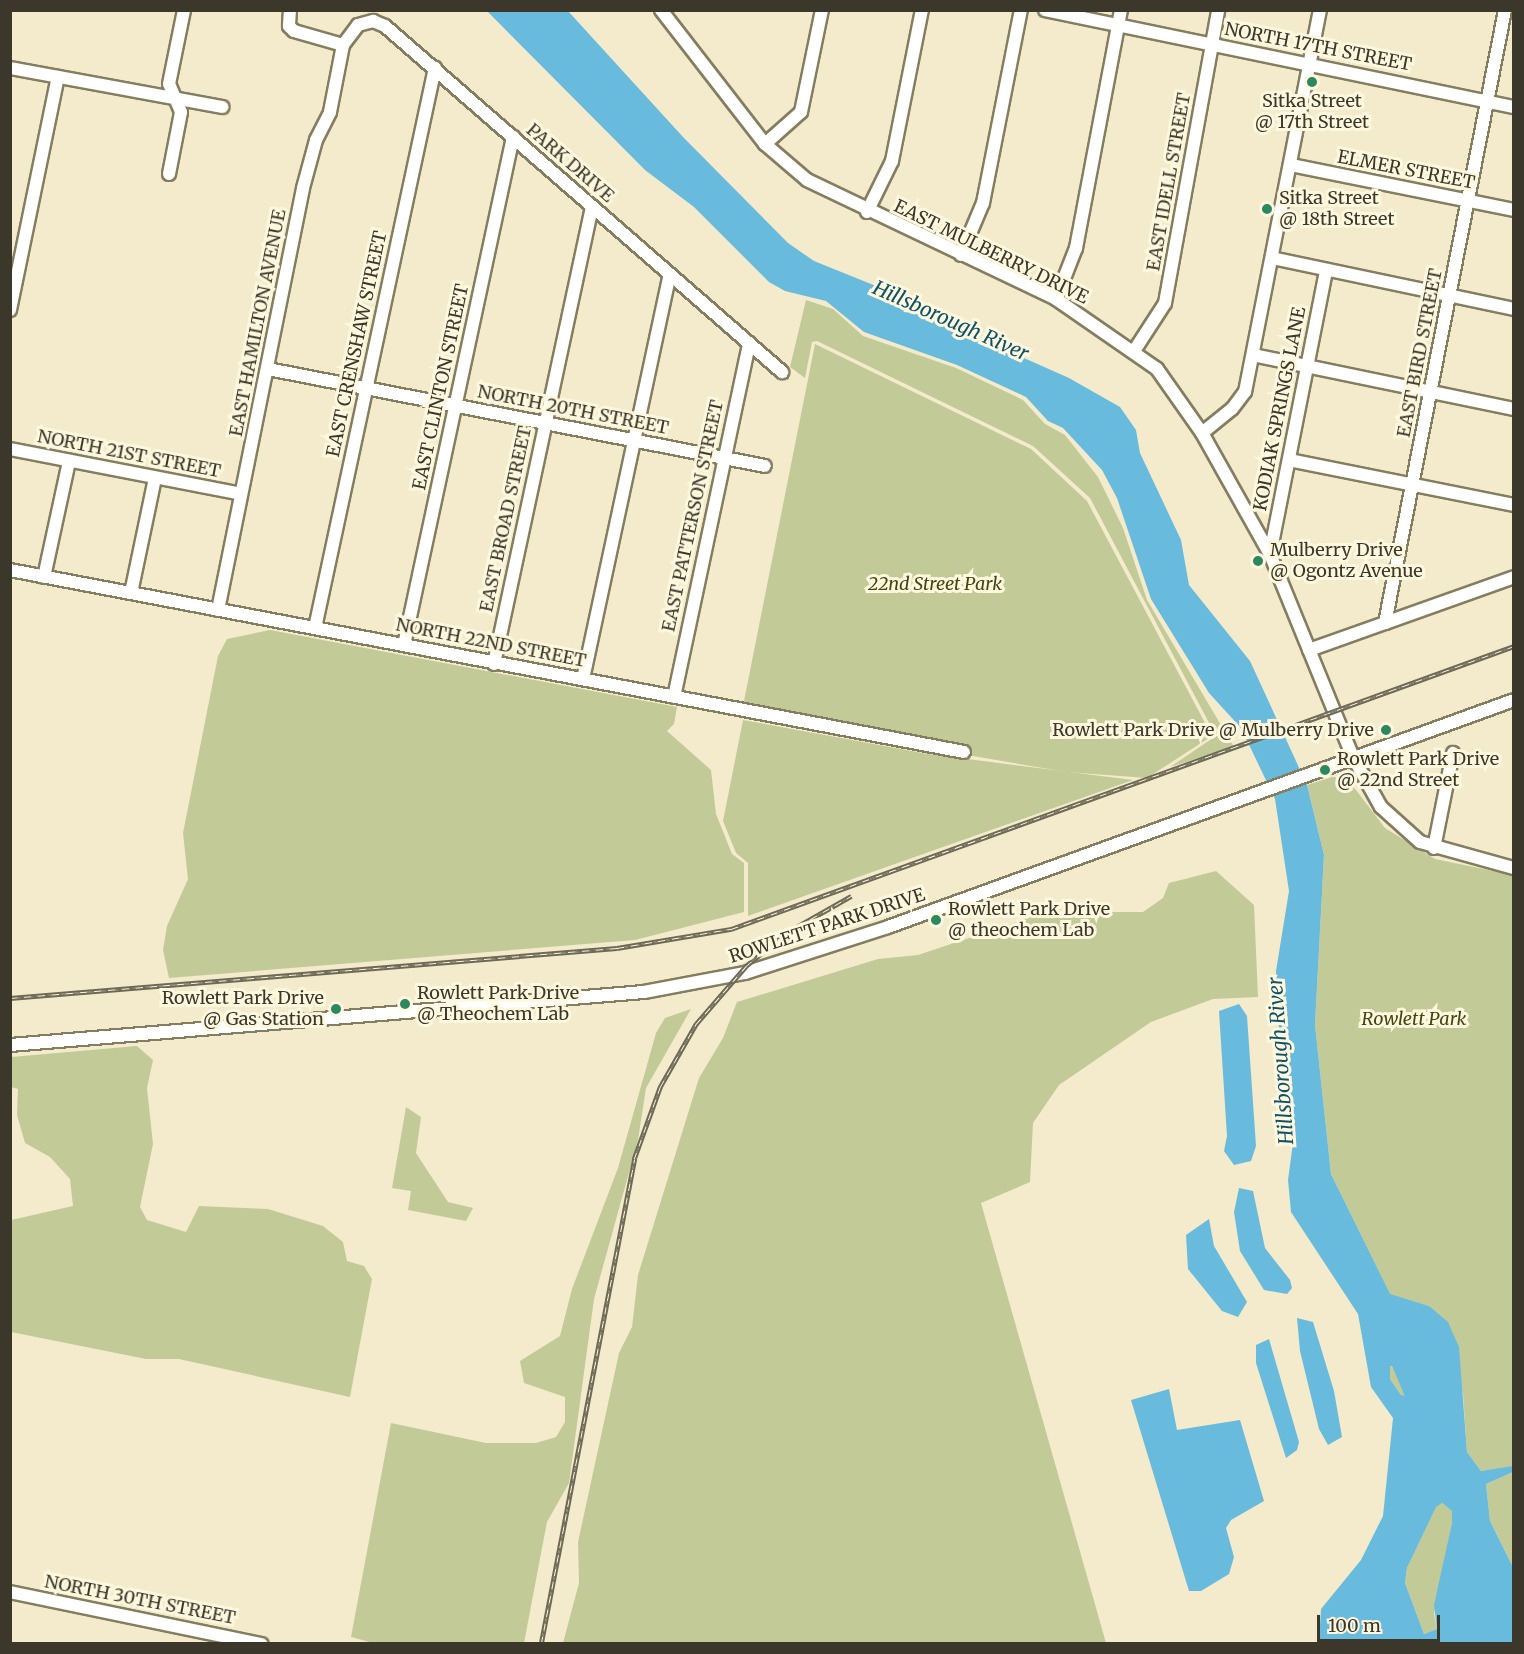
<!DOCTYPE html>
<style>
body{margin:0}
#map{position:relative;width:1524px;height:1654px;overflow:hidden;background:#f3ebcb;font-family:Merriweather,serif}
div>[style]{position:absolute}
.green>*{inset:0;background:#c2cb98}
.water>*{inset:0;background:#68bbdd}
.river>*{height:15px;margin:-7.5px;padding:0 7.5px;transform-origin:7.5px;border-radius:7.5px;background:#68bbdd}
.roads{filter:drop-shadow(2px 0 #847d60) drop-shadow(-2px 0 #847d60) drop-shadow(0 2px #847d60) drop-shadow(0 -2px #847d60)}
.minor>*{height:12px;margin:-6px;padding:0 6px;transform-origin:6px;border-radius:6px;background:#fff}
.rail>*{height:4.5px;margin-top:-2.25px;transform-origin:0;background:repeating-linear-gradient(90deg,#fff8de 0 7px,#6d6957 0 14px);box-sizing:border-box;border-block:2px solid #6d6957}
.dots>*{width:16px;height:16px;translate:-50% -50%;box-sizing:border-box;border:3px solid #fff8de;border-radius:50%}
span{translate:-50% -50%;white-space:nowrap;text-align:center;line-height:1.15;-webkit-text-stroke:6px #fff8de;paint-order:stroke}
.street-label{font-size:18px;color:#3b382b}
.poi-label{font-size:18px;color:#3b382b}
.left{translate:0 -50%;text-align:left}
.right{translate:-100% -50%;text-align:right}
.park-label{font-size:18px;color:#404711;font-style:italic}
.water-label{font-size:20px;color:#0d526a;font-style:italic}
.frame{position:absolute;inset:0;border:12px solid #3b382b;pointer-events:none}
.scale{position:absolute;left:1317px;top:1615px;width:123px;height:27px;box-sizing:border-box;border:3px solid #3b382b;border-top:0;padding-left:8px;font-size:18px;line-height:21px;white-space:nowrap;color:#3b382b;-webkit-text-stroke:4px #fff8de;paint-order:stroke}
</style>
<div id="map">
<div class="green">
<i style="clip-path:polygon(806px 300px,833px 309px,863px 336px,956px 368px,1023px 400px,1045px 424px,1065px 435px,1098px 477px,1123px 528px,1147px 600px,1234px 747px,1170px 767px,1216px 736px,1090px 498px,1033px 446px,817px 341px,812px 342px,805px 378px,790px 367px)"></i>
<i style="clip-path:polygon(815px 344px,1031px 449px,1087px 501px,1212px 736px,1147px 778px,1066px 772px,741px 716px)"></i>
<i style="clip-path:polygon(270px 630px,677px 707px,674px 724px,667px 731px,711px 770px,716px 814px,732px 854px,744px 863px,744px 912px,635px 940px,169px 978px,163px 950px,167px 926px,188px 879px,183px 833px,218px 656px,227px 639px)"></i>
<i style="clip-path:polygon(743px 720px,928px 754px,1133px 780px,748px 916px,748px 863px,736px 853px,723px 821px)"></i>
<i style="clip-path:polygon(1332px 777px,1344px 778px,1356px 790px,1385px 828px,1435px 859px,1513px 875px,1513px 1468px,1481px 1471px,1467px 1452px,1463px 1394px,1429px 1306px,1390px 1295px,1331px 1174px,1315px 1025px,1324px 855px,1307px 785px)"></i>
<i style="clip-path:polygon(1216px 871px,1254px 905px,1258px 997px,1213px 999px,1151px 1022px,1059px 1085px,1033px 1123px,1030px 1182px,981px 1203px,1106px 1643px,563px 1643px,579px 1583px,578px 1542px,619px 1353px,632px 1327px,638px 1275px,699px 1078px,723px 1038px,737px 1002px,878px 959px,918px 955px,1047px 912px,1143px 912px,1163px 898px,1169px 883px)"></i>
<i style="clip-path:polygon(691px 1009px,646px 1088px,638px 1140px,594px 1299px,569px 1483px,547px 1522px,524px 1643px,377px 1644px,351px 1637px,391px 1423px,486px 1443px,536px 1443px,556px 1437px,565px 1422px,565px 1397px,524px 1383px,520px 1361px,560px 1336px,572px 1289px,618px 1168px,656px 1033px,665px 1018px)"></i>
<i style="clip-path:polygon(137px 1046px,153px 1060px,147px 1088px,153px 1144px,140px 1207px,147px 1220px,186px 1232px,199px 1206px,268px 1209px,323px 1226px,343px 1242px,347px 1261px,364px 1266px,372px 1279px,350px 1397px,179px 1359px,146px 1359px,11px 1332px,11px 1220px,73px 1206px,70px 1179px,50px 1157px,25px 1143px,17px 1115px,18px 1089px,11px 1087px,11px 1057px)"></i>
<i style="clip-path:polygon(406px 1107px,421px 1117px,416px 1153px,448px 1202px,473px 1208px,466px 1221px,408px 1210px,411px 1191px,392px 1188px)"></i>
<i style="clip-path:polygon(1389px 1366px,1401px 1368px,1407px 1375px,1409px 1396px,1401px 1395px,1390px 1379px)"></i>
<i style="clip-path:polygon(1513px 1472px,1513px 1567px,1490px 1521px,1486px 1484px)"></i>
<i style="clip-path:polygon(1442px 1503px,1452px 1511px,1452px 1523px,1434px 1614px,1437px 1629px,1424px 1634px,1405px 1583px,1407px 1568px,1436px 1506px)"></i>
</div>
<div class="water">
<i style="clip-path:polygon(evenodd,487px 11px,568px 11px,683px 137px,788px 243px,814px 261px,928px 307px,968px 333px,1069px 378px,1120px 407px,1136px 430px,1140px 453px,1181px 540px,1189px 585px,1250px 661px,1307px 785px,1324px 855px,1315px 1025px,1331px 1174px,1390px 1294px,1429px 1306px,1448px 1322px,1459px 1347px,1467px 1452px,1481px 1471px,1513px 1466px,1513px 1472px,1486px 1484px,1490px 1521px,1513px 1567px,1513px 1643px,1319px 1643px,1321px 1609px,1361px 1560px,1383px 1516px,1393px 1418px,1371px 1387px,1358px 1314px,1291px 1212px,1288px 1180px,1294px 1135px,1279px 1031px,1276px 971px,1289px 891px,1275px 799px,1241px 728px,1209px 693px,1151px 599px,1117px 498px,1102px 470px,1063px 428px,1048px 421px,1026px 397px,957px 365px,864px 332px,826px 301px,785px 291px,769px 282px,694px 207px,645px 170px,487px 11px,1390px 1366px,1401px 1368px,1407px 1375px,1409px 1396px,1401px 1395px,1390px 1379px,1390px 1366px,487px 11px,1442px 1503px,1452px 1511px,1452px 1523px,1434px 1605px,1437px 1629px,1424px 1634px,1405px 1583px,1407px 1568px,1436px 1507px,1442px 1503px)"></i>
<i style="clip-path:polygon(1239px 1004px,1247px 1016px,1256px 1146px,1251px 1161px,1234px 1165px,1224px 1151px,1227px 1136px,1219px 1011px)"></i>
<i style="clip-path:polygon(1239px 1188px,1253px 1191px,1265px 1248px,1290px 1280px,1292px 1288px,1287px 1294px,1264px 1290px,1240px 1251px,1234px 1212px)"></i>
<i style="clip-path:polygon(1209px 1219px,1214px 1246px,1247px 1302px,1238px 1317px,1222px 1311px,1188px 1269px,1186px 1235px)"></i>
<i style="clip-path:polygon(1297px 1318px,1313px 1322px,1334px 1391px,1342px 1437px,1328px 1445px,1319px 1429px,1300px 1351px)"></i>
<i style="clip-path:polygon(1269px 1339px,1299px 1442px,1297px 1450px,1286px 1458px,1256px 1363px,1256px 1345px)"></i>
<i style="clip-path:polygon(1169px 1389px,1177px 1430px,1240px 1420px,1264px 1501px,1231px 1520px,1226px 1528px,1234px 1557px,1229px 1574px,1201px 1591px,1189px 1591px,1131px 1400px)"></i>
</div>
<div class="river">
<i style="left:1393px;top:1349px;width:63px;rotate:67.5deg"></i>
</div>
<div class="roads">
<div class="minor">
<i style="left:290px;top:10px;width:16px;rotate:94deg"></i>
<i style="left:289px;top:26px;width:7px;rotate:45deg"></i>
<i style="left:294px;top:31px;width:51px;rotate:15.9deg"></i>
<i style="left:661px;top:10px;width:170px;rotate:52.2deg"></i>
<i style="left:765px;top:144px;width:55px;rotate:40.6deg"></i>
<i style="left:807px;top:180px;width:276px;rotate:25.5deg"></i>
<i style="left:1056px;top:299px;width:123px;rotate:34.7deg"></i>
<i style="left:1157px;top:369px;width:78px;rotate:54.9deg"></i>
<i style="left:1202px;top:433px;width:139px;rotate:60.7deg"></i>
<i style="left:1270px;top:554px;width:219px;rotate:67.8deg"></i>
<i style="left:1353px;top:757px;width:57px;rotate:60.8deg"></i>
<i style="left:1381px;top:807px;width:52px;rotate:41.9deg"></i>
<i style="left:1420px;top:842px;width:98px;rotate:15.5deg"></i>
<i style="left:1045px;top:10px;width:479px;rotate:11.7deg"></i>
<i style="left:10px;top:68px;width:216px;rotate:10.4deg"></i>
<i style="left:765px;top:144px;width:48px;rotate:-41.6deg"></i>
<i style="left:801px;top:112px;width:104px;rotate:-78.4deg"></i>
<i style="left:1291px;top:165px;width:227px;rotate:11.4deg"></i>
<i style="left:169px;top:174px;width:63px;rotate:-79deg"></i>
<i style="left:181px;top:112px;width:30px;rotate:-113deg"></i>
<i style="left:169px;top:84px;width:76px;rotate:-78.5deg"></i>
<i style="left:867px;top:212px;width:57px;rotate:-63.9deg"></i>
<i style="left:892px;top:161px;width:154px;rotate:-78.8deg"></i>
<i style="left:961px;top:255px;width:56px;rotate:-67.1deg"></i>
<i style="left:983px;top:203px;width:197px;rotate:-78.9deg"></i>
<i style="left:1272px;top:258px;width:247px;rotate:11.9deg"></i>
<i style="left:1056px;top:299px;width:55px;rotate:-68.6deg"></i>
<i style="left:1076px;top:248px;width:242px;rotate:-79.3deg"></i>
<i style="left:10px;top:310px;width:238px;rotate:-78.4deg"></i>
<i style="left:1134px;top:351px;width:57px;rotate:-57.1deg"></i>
<i style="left:1165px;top:303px;width:298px;rotate:-79.7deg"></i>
<i style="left:1253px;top:355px;width:267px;rotate:11.7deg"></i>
<i style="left:268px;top:369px;width:506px;rotate:11.04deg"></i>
<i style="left:1202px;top:433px;width:38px;rotate:-39deg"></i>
<i style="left:1232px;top:409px;width:21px;rotate:-53deg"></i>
<i style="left:1245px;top:392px;width:389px;rotate:-78.9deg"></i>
<i style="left:10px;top:449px;width:235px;rotate:11deg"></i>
<i style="left:1289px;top:460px;width:229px;rotate:11.3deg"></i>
<i style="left:1270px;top:554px;width:289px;rotate:-78.8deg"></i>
<i style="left:10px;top:570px;width:971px;rotate:10.8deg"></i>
<i style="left:44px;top:577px;width:119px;rotate:-77.8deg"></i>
<i style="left:131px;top:593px;width:117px;rotate:-78.2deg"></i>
<i style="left:218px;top:610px;width:430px;rotate:-78.6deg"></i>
<i style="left:303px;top:188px;width:50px;rotate:-74.8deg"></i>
<i style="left:316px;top:140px;width:31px;rotate:-63deg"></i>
<i style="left:330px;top:112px;width:68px;rotate:-79deg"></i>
<i style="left:343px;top:45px;width:25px;rotate:-53deg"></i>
<i style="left:358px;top:25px;width:16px;rotate:-15deg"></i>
<i style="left:373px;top:21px;width:13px;rotate:23deg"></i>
<i style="left:385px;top:26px;width:527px;rotate:41.07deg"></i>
<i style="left:1385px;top:623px;width:137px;rotate:-19.6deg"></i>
<i style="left:315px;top:628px;width:573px;rotate:-77.91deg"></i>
<i style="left:404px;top:645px;width:520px;rotate:-77.89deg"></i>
<i style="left:1309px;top:650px;width:81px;rotate:-19.6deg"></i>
<i style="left:1385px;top:623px;width:625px;rotate:-78.92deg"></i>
<i style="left:494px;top:664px;width:468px;rotate:-77.9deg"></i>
<i style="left:583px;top:679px;width:414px;rotate:-77.9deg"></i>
<i style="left:674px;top:697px;width:362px;rotate:-78deg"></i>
<i style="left:1434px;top:848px;width:97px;rotate:-78.7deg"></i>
<i style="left:10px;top:1045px;width:636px;rotate:-4.78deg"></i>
<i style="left:644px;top:992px;width:103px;rotate:-10.7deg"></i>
<i style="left:745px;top:973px;width:150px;rotate:-17.8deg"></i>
<i style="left:888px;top:927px;width:666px;rotate:-19.93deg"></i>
<i style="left:10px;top:1592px;width:257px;rotate:11.7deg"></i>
</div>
</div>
<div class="rail">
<i style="left:10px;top:998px;width:609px;rotate:-4.71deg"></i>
<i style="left:617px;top:948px;width:116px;rotate:-9.5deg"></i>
<i style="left:731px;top:929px;width:833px;rotate:-19.87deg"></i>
<i style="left:541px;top:1644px;width:494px;rotate:-79.1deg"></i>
<i style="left:634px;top:1159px;width:77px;rotate:-70.1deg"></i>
<i style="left:660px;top:1087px;width:73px;rotate:-60.3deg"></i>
<i style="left:696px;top:1024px;width:77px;rotate:-49.2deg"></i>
<i style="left:746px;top:966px;width:52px;rotate:-39.5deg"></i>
<i style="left:786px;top:933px;width:75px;rotate:-29.6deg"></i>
</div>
<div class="dots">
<i style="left:1312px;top:82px;background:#2b885f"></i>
<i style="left:1267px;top:209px;background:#2b885f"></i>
<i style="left:1258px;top:561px;background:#2b885f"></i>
<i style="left:1386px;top:730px;background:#2b885f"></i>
<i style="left:1325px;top:770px;background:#2b885f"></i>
<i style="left:936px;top:920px;background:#2b885f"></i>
<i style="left:405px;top:1004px;background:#2b885f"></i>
<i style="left:336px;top:1009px;background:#2b885f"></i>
</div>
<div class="street-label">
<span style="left:1318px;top:47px;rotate:11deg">NORTH 17TH STREET</span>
<span style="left:570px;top:163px;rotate:41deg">PARK DRIVE</span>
<span style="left:1406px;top:170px;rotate:11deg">ELMER STREET</span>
<span style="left:1169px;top:182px;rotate:-80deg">EAST IDELL STREET</span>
<span style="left:991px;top:252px;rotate:26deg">EAST MULBERRY DRIVE</span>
<span style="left:258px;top:323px;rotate:-79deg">EAST HAMILTON AVENUE</span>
<span style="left:357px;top:344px;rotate:-78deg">EAST CRENSHAW STREET</span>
<span style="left:1420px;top:353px;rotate:-79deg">EAST BIRD STREET</span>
<span style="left:441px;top:387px;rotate:-78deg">EAST CLINTON STREET</span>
<span style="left:1280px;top:409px;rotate:-79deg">KODIAK SPRINGS LANE</span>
<span style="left:573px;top:410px;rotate:11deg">NORTH 20TH STREET</span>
<span style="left:129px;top:454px;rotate:11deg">NORTH 21ST STREET</span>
<span style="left:693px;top:516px;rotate:-78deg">EAST PATTERSON STREET</span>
<span style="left:506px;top:519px;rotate:-78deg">EAST BROAD STREET</span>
<span style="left:491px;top:643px;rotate:11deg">NORTH 22ND STREET</span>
<span style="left:827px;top:926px;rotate:-18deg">ROWLETT PARK DRIVE</span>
<span style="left:140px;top:1600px;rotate:11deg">NORTH 30TH STREET</span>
</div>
<div class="poi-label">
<span style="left:1312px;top:112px">Sitka Street<br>@ 17th Street</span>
<span class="left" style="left:1279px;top:209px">Sitka Street<br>@ 18th Street</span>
<span class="left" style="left:1270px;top:561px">Mulberry Drive<br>@ Ogontz Avenue</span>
<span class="right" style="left:1374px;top:730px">Rowlett Park Drive @ Mulberry Drive</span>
<span class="left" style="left:1337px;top:770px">Rowlett Park Drive<br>@ 22nd Street</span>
<span class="left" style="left:948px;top:920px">Rowlett Park Drive<br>@ theochem Lab</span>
<span class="left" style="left:417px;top:1004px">Rowlett Park Drive<br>@ Theochem Lab</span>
<span class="right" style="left:324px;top:1009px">Rowlett Park Drive<br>@ Gas Station</span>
</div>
<div class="park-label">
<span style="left:935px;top:584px">22nd Street Park</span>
<span style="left:1414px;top:1019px">Rowlett Park</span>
</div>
<div class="water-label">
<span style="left:951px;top:320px;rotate:24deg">Hillsborough River</span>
<span style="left:1280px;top:1061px;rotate:-94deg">Hillsborough River</span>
</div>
<div class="frame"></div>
<div class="scale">100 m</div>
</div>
